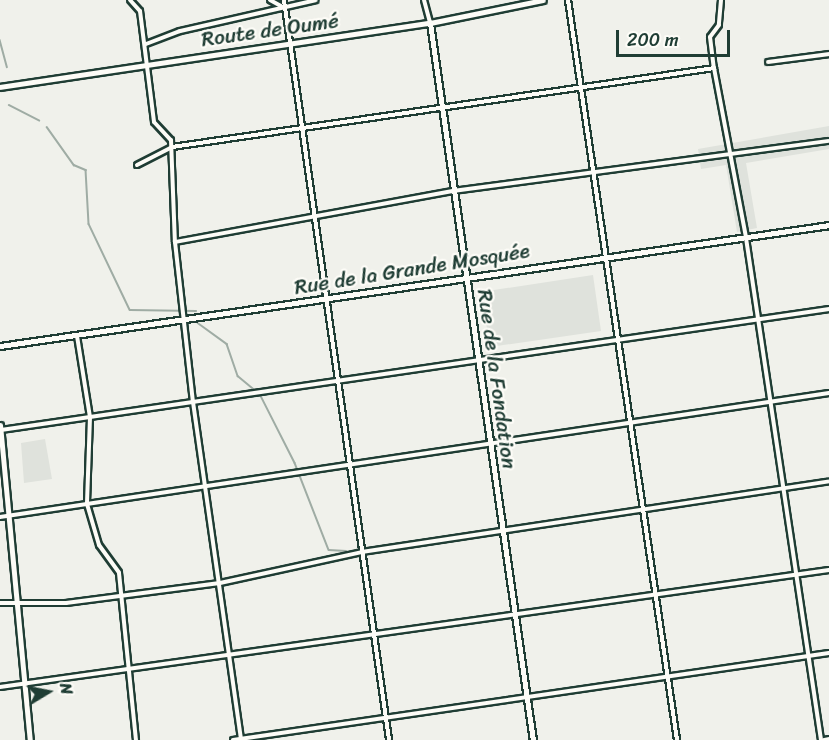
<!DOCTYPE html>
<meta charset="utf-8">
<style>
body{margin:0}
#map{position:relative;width:829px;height:740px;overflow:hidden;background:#f0f1eb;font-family:Sriracha,sans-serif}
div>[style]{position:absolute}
.built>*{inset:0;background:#dfe2dc}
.stream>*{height:1.5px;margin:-0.75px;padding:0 0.75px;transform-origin:0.75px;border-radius:0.75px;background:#9faca4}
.roads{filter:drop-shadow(2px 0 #1f3d34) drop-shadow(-2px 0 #1f3d34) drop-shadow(0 2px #1f3d34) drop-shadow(0 -2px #1f3d34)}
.street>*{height:4px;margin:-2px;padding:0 2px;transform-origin:2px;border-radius:2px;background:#fdfcf7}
.secondary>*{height:5px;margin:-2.5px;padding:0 2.5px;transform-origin:2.5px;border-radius:2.5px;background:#fdfcf7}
span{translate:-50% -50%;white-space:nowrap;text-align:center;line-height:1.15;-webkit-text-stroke:4.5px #fdfcf7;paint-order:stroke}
.street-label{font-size:21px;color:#1f3d34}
.north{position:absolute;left:18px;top:662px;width:60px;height:60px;-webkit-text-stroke:4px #fdfcf7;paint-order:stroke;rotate:80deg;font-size:16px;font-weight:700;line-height:24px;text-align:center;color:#1f3d34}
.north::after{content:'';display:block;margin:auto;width:21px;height:27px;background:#1f3d34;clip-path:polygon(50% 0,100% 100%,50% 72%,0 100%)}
.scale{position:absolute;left:616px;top:30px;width:114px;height:27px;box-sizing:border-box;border:3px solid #1f3d34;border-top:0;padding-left:8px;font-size:18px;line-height:21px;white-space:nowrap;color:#1f3d34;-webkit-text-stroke:4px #fdfcf7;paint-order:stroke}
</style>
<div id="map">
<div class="built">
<i style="clip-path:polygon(829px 126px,829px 149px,746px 163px,757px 228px,737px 232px,726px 165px,701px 169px,698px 149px)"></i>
<i style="clip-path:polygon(593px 275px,601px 331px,490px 347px,481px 292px)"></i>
<i style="clip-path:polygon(45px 439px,52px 479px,24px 483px,21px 443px)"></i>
</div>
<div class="stream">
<i style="left:0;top:40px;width:28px;rotate:75deg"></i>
<i style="left:9px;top:105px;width:34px;rotate:27deg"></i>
<i style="left:47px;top:127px;width:47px;rotate:54.6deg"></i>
<i style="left:74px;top:165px;width:13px;rotate:23deg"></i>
<i style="left:86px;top:170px;width:54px;rotate:86.8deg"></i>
<i style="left:89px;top:224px;width:95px;rotate:64.5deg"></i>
<i style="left:130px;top:310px;width:66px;rotate:0.9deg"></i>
<i style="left:198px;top:323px;width:36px;rotate:36deg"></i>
<i style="left:227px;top:344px;width:34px;rotate:71deg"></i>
<i style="left:238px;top:376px;width:23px;rotate:40deg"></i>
<i style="left:260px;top:394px;width:77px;rotate:63.1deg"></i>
<i style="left:295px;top:463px;width:93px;rotate:68.7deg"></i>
<i style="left:329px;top:550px;width:17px;rotate:3deg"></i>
</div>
<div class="roads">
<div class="street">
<i style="left:130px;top:0;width:15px;rotate:48deg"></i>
<i style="left:140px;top:11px;width:112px;rotate:82.8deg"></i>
<i style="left:154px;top:122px;width:25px;rotate:47deg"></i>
<i style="left:171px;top:140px;width:102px;rotate:87.8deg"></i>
<i style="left:175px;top:242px;width:161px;rotate:83.6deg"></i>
<i style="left:193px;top:402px;width:341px;rotate:81.9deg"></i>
<i style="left:270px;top:0;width:13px;rotate:29deg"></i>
<i style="left:284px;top:0;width:747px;rotate:81.92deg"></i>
<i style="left:424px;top:0;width:24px;rotate:75deg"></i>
<i style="left:568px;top:0;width:748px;rotate:81.62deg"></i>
<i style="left:721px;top:0;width:25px;rotate:95deg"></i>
<i style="left:719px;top:25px;width:15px;rotate:127deg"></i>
<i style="left:710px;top:37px;width:31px;rotate:83deg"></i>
<i style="left:714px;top:68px;width:173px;rotate:79.3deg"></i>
<i style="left:746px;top:238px;width:508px;rotate:81.5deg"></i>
<i style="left:146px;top:44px;width:36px;rotate:-21deg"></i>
<i style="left:180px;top:31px;width:139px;rotate:-12.8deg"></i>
<i style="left:768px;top:62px;width:62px;rotate:-7.5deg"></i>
<i style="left:137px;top:165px;width:39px;rotate:-27deg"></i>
<i style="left:172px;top:147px;width:548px;rotate:-8.29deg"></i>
<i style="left:175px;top:242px;width:283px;rotate:-10.4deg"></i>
<i style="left:453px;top:191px;width:379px;rotate:-7.6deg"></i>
<i style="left:77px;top:336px;width:82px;rotate:80.9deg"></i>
<i style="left:90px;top:417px;width:87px;rotate:92deg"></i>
<i style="left:87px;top:504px;width:43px;rotate:73.7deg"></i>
<i style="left:99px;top:545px;width:34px;rotate:54deg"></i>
<i style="left:119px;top:573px;width:168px;rotate:84.2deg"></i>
<i style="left:1px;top:430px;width:837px;rotate:-8.31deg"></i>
<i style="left:0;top:517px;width:838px;rotate:-8.51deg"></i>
<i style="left:0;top:603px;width:66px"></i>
<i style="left:66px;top:603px;width:155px;rotate:-7.4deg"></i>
<i style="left:220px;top:583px;width:145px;rotate:-12.3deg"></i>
<i style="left:362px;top:552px;width:472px;rotate:-8.6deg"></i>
<i style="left:0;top:687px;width:837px;rotate:-8.03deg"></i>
<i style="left:233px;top:740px;width:602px;rotate:-8.3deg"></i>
</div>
<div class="secondary">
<i style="left:430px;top:23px;width:724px;rotate:81.83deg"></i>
<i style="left:0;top:87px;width:435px;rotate:-8.5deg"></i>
<i style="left:430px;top:23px;width:115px;rotate:-11.5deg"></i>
<i style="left:0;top:346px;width:838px;rotate:-8.3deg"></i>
<i style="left:0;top:425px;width:316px;rotate:84.6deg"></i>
<i style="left:824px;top:740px;width:5px;rotate:-11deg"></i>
</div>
</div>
<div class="street-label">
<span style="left:270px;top:30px;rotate:-8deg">Route de Oumé</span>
<span style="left:412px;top:269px;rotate:-9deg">Rue de la Grande Mosquée</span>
<span style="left:497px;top:379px;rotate:82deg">Rue de la Fondation</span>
</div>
<div class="north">N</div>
<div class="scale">200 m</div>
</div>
